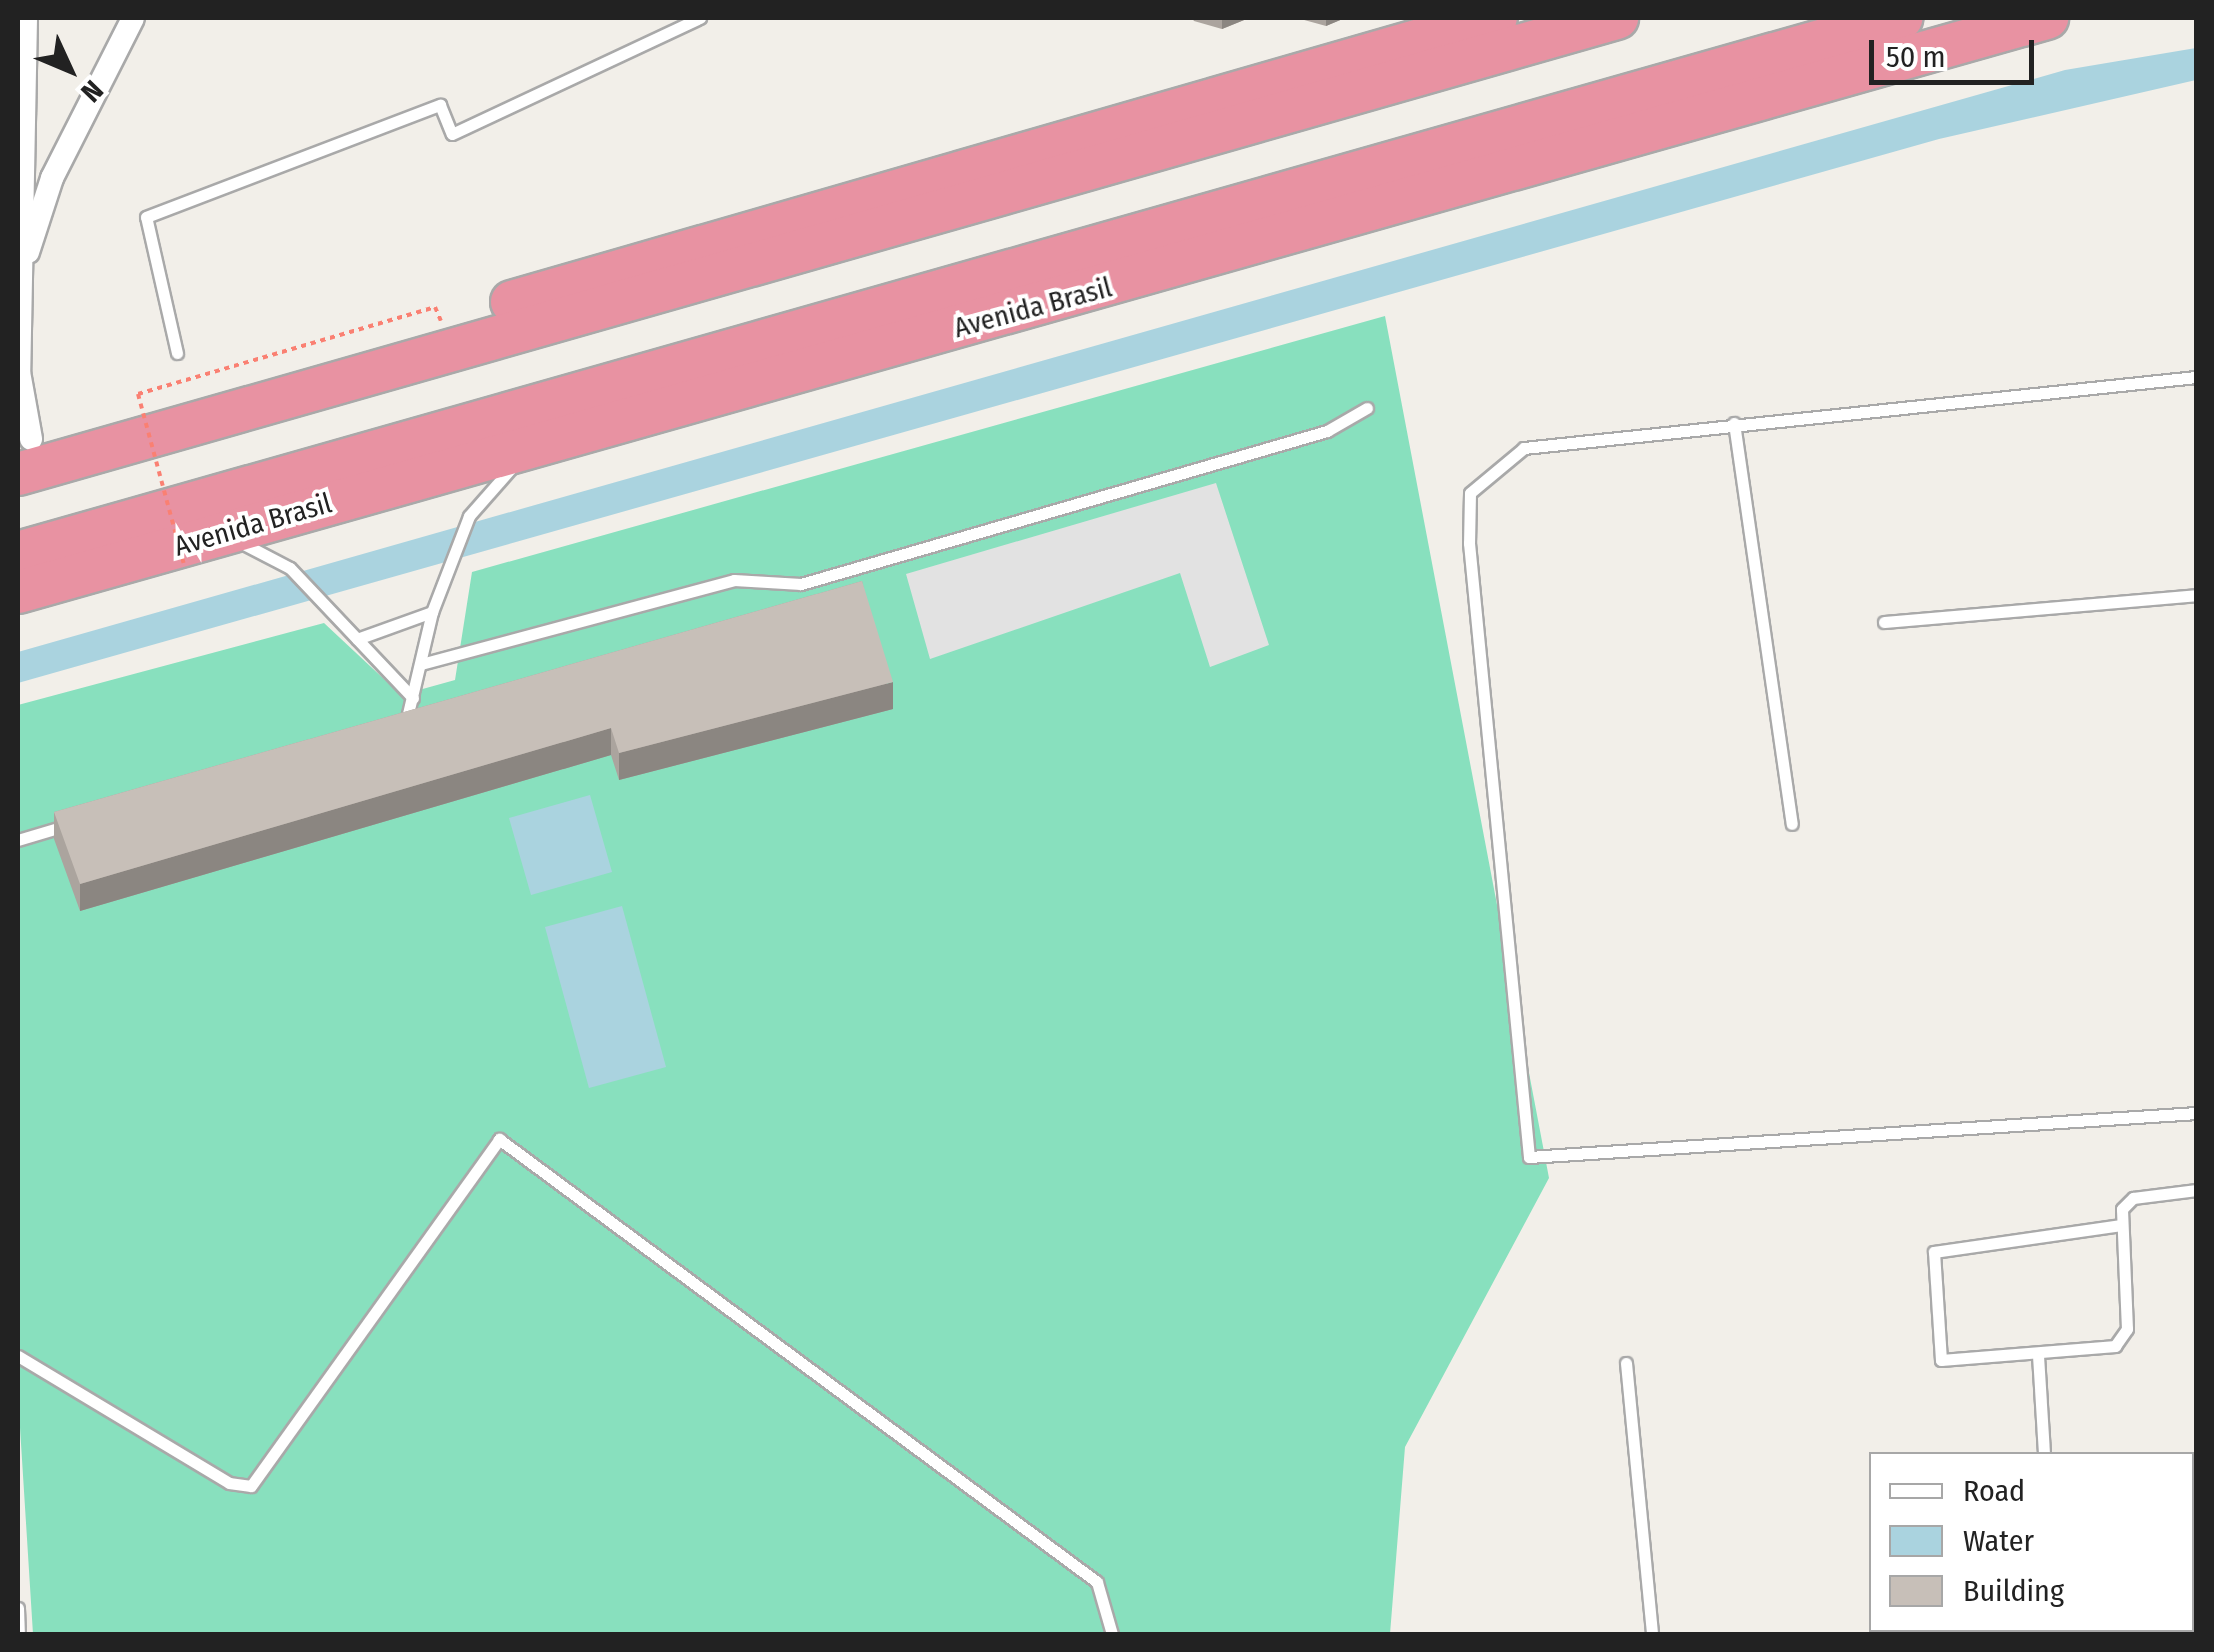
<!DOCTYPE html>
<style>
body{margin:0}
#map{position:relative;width:2214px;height:1652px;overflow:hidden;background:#f2efe9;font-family:"Fira Sans Condensed",sans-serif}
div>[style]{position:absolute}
.pitch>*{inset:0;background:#88e0be}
.parking>*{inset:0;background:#e2e2e2}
.water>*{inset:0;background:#aad3df}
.path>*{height:4px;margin-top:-2px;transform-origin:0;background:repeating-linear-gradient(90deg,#fa8072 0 5px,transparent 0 10px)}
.roads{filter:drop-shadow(2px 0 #a9a9a9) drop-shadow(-2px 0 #a9a9a9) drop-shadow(0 2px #a9a9a9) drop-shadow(0 -2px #a9a9a9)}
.lane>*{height:11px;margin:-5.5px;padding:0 5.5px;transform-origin:5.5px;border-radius:5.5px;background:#fff}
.street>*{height:22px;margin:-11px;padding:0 11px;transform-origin:11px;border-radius:11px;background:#fff}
.highway>*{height:42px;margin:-21px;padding:0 21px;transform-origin:21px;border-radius:21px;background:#e892a2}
.path-bridge>*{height:4px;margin-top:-2px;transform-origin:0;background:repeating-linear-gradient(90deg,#fa8072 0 5px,transparent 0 10px)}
.wall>*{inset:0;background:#aba49e}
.shaded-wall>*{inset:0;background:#8b8681}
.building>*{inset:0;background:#c7bfb8}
span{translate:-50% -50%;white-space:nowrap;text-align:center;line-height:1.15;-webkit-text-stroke:8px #fff;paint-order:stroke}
.street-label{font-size:28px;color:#222}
.frame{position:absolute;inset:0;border:20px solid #222;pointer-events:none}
.legend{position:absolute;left:1869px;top:1452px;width:325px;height:180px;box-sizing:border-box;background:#fff;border:2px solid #a7a7a7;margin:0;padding:12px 18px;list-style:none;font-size:30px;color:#222}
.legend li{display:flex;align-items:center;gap:20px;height:50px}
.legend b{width:50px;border:2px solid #a7a7a7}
.north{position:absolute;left:20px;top:20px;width:100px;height:100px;-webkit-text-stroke:8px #fff;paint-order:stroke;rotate:134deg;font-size:28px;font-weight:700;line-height:40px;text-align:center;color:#222}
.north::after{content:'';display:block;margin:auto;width:35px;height:45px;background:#222;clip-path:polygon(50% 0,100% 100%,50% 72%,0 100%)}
.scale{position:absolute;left:1869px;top:40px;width:165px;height:45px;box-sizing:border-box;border:5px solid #222;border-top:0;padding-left:12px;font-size:30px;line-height:35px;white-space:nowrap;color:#222;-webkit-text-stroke:8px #fff;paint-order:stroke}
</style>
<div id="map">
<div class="pitch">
<i style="clip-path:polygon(1385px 316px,1549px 1178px,1405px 1447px,1390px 1634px,33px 1634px,18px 1396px,18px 705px,324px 623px,401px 695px,455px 680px,472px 572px)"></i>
</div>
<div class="parking">
<i style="clip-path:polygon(1216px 483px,1269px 645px,1210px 667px,1180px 573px,930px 659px,906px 574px)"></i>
</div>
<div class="water">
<i style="clip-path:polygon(2196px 48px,2196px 80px,1939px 139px,18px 683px,18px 652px,2065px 70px)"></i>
<i style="clip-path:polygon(590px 795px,612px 872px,531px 895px,509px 818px)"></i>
<i style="clip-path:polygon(622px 906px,666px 1067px,589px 1088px,545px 927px)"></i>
</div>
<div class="path">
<i style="left:138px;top:394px;width:309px;rotate:-16.3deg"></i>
<i style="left:435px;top:307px;width:15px;rotate:67deg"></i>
</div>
<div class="roads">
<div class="lane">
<i style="left:177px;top:353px;width:139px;rotate:-102.8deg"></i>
<i style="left:146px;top:217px;width:315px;rotate:-20.9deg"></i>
<i style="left:440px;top:105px;width:31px;rotate:68deg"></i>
<i style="left:452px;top:134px;width:274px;rotate:-25.1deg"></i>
<i style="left:2196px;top:377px;width:676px;rotate:173.97deg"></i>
<i style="left:1524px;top:448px;width:70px;rotate:140.2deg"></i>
<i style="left:1470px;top:493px;width:50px;rotate:91.1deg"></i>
<i style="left:1469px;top:543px;width:617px;rotate:84.42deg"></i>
<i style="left:1529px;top:1157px;width:668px;rotate:-3.77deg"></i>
<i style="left:1734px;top:423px;width:405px;rotate:81.8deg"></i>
<i style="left:240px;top:542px;width:56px;rotate:27.5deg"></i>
<i style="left:290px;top:568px;width:179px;rotate:46.6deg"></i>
<i style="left:1884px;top:622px;width:313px;rotate:-4.9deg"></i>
<i style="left:357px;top:639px;width:80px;rotate:-19.8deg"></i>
<i style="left:421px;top:664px;width:324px;rotate:-15deg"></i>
<i style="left:734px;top:580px;width:67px;rotate:3.4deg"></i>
<i style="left:801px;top:584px;width:548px;rotate:-16.22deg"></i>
<i style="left:1327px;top:431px;width:46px;rotate:-29.9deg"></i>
<i style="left:406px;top:722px;width:113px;rotate:-76.7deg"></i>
<i style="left:432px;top:612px;width:103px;rotate:-68.9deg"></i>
<i style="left:469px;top:516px;width:65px;rotate:-48.7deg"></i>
<i style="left:18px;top:840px;width:52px;rotate:-16.7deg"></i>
<i style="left:2121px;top:1225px;width:189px;rotate:171.8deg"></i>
<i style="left:1934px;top:1252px;width:108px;rotate:86.3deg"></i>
<i style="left:1941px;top:1360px;width:175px;rotate:-4.6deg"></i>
<i style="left:2115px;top:1346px;width:21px;rotate:-55deg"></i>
<i style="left:2127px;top:1329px;width:120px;rotate:-92.4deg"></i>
<i style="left:2122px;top:1209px;width:16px;rotate:-45deg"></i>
<i style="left:2133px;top:1198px;width:64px;rotate:-7.2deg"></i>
<i style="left:2038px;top:1355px;width:99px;rotate:86.5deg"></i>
<i style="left:18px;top:1356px;width:246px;rotate:31deg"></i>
<i style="left:229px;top:1483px;width:22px;rotate:8deg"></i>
<i style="left:251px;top:1486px;width:427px;rotate:-54.4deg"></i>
<i style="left:499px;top:1139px;width:744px;rotate:36.53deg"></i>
<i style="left:1097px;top:1582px;width:54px;rotate:73.9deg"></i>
<i style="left:1626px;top:1363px;width:272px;rotate:84.5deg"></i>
<i style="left:18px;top:1608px;width:26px;rotate:88deg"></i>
<i style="left:2192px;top:1608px;width:4px"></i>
<i style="left:2054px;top:1630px;width:4px;rotate:76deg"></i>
<i style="left:1884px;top:1634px;width:77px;rotate:-3deg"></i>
</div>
<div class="street">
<i style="left:26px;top:18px;width:354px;rotate:91.1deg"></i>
<i style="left:19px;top:372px;width:68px;rotate:79.8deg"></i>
<i style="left:28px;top:252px;width:78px;rotate:-72deg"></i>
<i style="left:52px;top:178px;width:179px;rotate:-63.1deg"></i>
</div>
<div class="highway">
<i style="left:512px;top:302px;width:1024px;rotate:-16.1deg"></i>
<i style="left:18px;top:474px;width:1663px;rotate:-15.92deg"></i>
<i style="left:18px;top:553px;width:1958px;rotate:-15.86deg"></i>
<i style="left:18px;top:592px;width:2109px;rotate:-15.8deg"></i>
</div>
</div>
<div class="path-bridge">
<i style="left:138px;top:394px;width:176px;rotate:74.9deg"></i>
</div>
<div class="wall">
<i style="clip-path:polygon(1192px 18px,1249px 18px,1222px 29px,1194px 21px)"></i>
<i style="clip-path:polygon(1297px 18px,1345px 18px,1326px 26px)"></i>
<i style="clip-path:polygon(862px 581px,893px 709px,619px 780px,611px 755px,80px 911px,54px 839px,54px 812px)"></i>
</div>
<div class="shaded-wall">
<i style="clip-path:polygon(1222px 18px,1249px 18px,1222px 29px)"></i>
<i style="clip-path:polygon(1326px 18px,1345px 18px,1326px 26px)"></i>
<i style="clip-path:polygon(893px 682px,893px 709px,619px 780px,619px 753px)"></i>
<i style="clip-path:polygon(611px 728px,611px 755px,80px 911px,80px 884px)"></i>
</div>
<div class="building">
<i style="clip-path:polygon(862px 581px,893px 682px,619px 753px,611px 728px,80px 884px,54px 812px)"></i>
</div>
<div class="street-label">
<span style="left:1033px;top:308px;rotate:-15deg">Avenida Brasil</span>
<span style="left:253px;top:525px;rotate:-16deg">Avenida Brasil</span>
</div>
<div class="frame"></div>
<ul class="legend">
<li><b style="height:12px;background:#fff"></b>Road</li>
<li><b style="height:28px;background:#aad3df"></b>Water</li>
<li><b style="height:28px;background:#c7bfb8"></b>Building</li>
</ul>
<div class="north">N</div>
<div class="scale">50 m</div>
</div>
